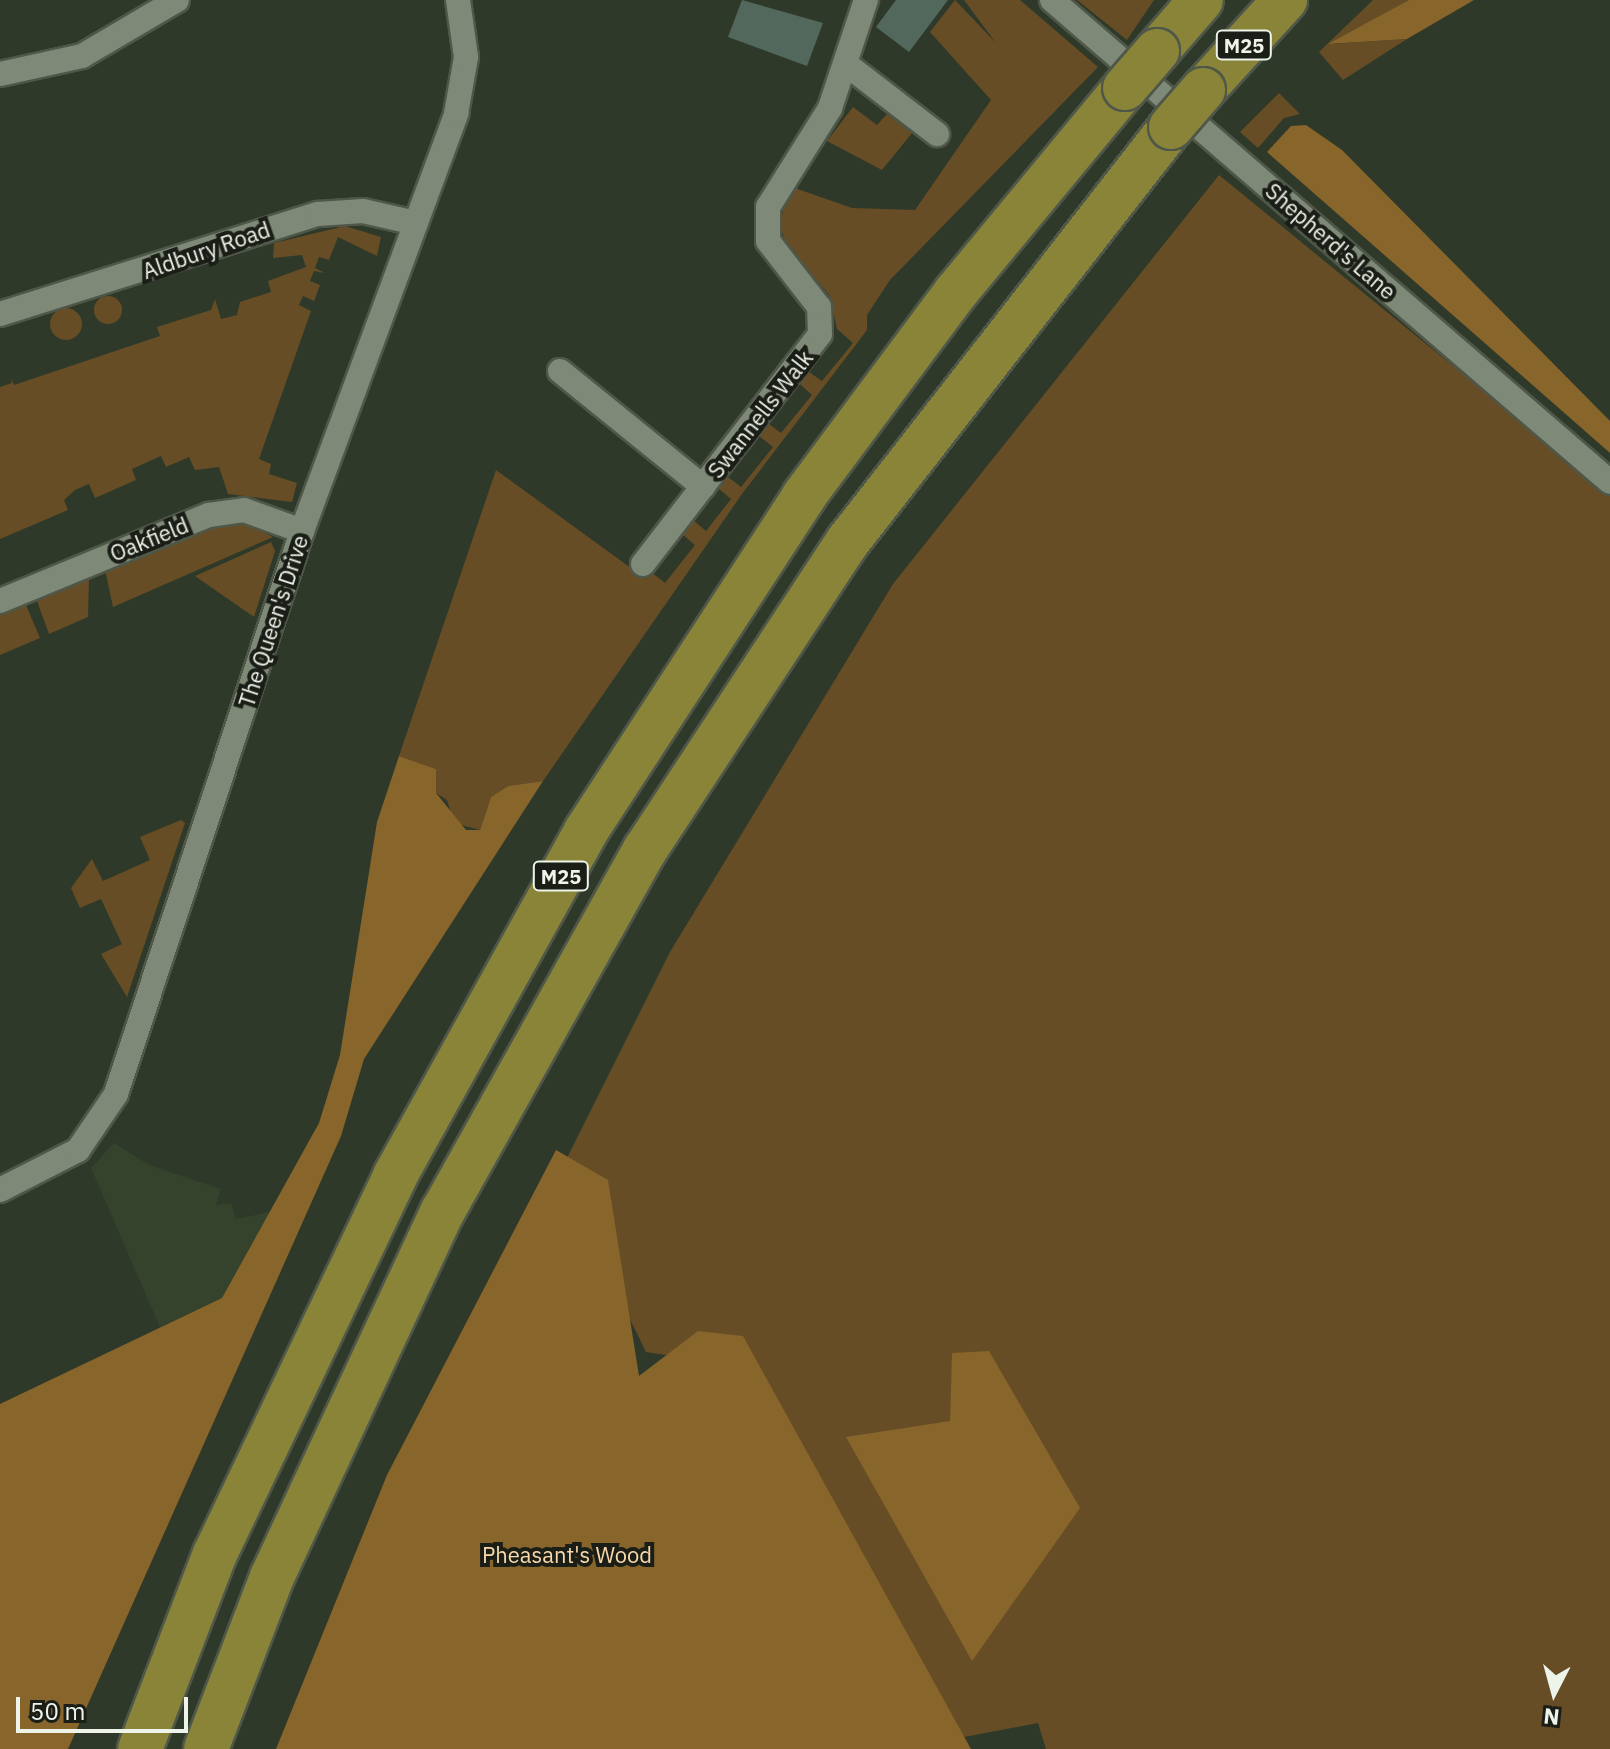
<!DOCTYPE html>
<style>
body{margin:0}
#map{position:relative;width:1610px;height:1749px;overflow:hidden;background:#2f3929;font-family:"IBM Plex Sans",sans-serif}
div>[style]{position:absolute}
.built>*{inset:0;background:#35432d}
.green>*{inset:0;background:#664d25}
.round{border-radius:50%}
.forest>*{inset:0;background:#88652a}
.building>*{inset:0;background:#53685d}
.roads{filter:drop-shadow(2px 0 #4f5749) drop-shadow(-2px 0 #4f5749) drop-shadow(0 2px #4f5749) drop-shadow(0 -2px #4f5749)}
.minor>*{height:24px;margin:-12px;padding:0 12px;transform-origin:12px;border-radius:12px;background:#7e8977}
.motorway>*{height:44px;margin:-22px;padding:0 22px;transform-origin:22px;border-radius:22px;background:#898437}
.bridges{filter:drop-shadow(2px 0 #4f5749) drop-shadow(-2px 0 #4f5749) drop-shadow(0 2px #4f5749) drop-shadow(0 -2px #4f5749)}
.motorway-bridge>*{height:44px;margin:-22px;padding:0 22px;transform-origin:22px;border-radius:22px;background:#898437}
span{translate:-50% -50%;white-space:nowrap;text-align:center;line-height:1.15;-webkit-text-stroke:8px #1a1e17;paint-order:stroke}
.shield-label span{padding:2px 6px;background:#1a1e17;border:2px solid;border-radius:6px;-webkit-text-stroke-width:0}
.shield-label{font-size:20px;color:#eef4ea;font-weight:700}
.street-label{font-size:22px;color:#eef4ea}
.park-label{font-size:22px;color:#f9d9aa}
.north{position:absolute;left:1514px;top:1653px;width:80px;height:80px;-webkit-text-stroke:6px #1a1e17;paint-order:stroke;rotate:186deg;font-size:22px;font-weight:700;line-height:32px;text-align:center;color:#eef4ea}
.north::after{content:'';display:block;margin:auto;width:28px;height:36px;background:#eef4ea;clip-path:polygon(50% 0,100% 100%,50% 72%,0 100%)}
.scale{position:absolute;left:16px;top:1697px;width:172px;height:36px;box-sizing:border-box;border:4px solid #eef4ea;border-top:0;padding-left:10px;font-size:24px;line-height:28px;white-space:nowrap;color:#eef4ea;-webkit-text-stroke:6px #1a1e17;paint-order:stroke}
</style>
<div id="map">
<div class="built">
<i style="clip-path:polygon(114px 1143px,149px 1165px,221px 1189px,216px 1205px,231px 1203px,236px 1219px,270px 1212px,222px 1298px,160px 1327px,91px 1168px)"></i>
</div>
<div class="green">
<i style="clip-path:polygon(955px 0,996px 43px,964px 0,1020px 0,1098px 67px,890px 280px,867px 315px,867px 330px,742px 494px,543px 781px,508px 786px,491px 797px,480px 830px,454px 823px,447px 800px,436px 793px,436px 769px,399px 756px,496px 470px,646px 579px,651px 572px,665px 583px,695px 545px,682px 534px,693px 520px,706px 531px,731px 499px,718px 488px,728px 477px,741px 487px,773px 447px,759px 436px,769px 424px,781px 433px,812px 395px,800px 384px,809px 372px,822px 381px,853px 343px,837px 329px,830px 296px,785px 242px,780px 224px,789px 186px,852px 208px,915px 210px,991px 100px,930px 32px)"></i>
<i style="clip-path:polygon(1077px 0,1154px 0,1127px 40px)"></i>
<i style="clip-path:polygon(1373px 0,1409px 0,1331px 44px,1407px 39px,1343px 80px,1319px 52px)"></i>
<i style="clip-path:polygon(1279px 93px,1300px 114px,1284px 118px,1258px 148px,1240px 132px)"></i>
<i style="clip-path:polygon(853px 107px,877px 125px,887px 114px,912px 133px,882px 170px,827px 141px)"></i>
<i style="clip-path:polygon(1219px 175px,1610px 494px,1610px 1749px,1046px 1749px,1038px 1723px,964px 1737px,743px 1340px,707px 1361px,646px 1352px,559px 1174px,670px 952px,893px 584px)"></i>
<i style="clip-path:polygon(345px 226px,381px 237px,377px 256px,338px 237px,329px 260px,319px 257px,315px 268px,325px 273px,314px 271px,310px 281px,320px 285px,314px 301px,303px 296px,299px 305px,311px 311px,259px 459px,271px 464px,269px 474px,297px 483px,292px 502px,228px 494px,219px 467px,195px 470px,189px 457px,166px 467px,161px 456px,132px 469px,136px 480px,95px 498px,89px 484px,75px 490px,64px 500px,68px 510px,0 539px,0 387px,12px 383px,10px 376px,14px 385px,160px 336px,157px 327px,211px 310px,215px 299px,221px 319px,237px 315px,240px 302px,271px 292px,268px 281px,306px 267px,302px 255px,273px 258px,274px 243px)"></i>
<i class="round" style="left:94px;top:296px;width:28px;height:28px"></i>
<i class="round" style="left:50px;top:308px;width:32px;height:32px"></i>
<i style="clip-path:polygon(211px 524px,246px 524px,273px 537px,113px 607px,105px 570px)"></i>
<i style="clip-path:polygon(271px 542px,275px 551px,254px 617px,195px 576px)"></i>
<i style="clip-path:polygon(89px 579px,88px 617px,49px 634px,37px 601px)"></i>
<i style="clip-path:polygon(26px 605px,40px 638px,0 655px,0 615px)"></i>
<i style="clip-path:polygon(181px 820px,185px 823px,127px 997px,101px 954px,122px 944px,101px 899px,80px 908px,71px 888px,92px 859px,103px 881px,150px 860px,140px 837px)"></i>
</div>
<div class="forest">
<i style="clip-path:polygon(1409px 0,1474px 0,1407px 39px,1328px 44px)"></i>
<i style="clip-path:polygon(1306px 125px,1342px 150px,1610px 421px,1610px 453px,1267px 152px,1291px 126px)"></i>
<i style="clip-path:polygon(399px 756px,436px 769px,436px 793px,466px 830px,480px 830px,491px 797px,508px 786px,543px 781px,364px 1059px,341px 1136px,68px 1749px,0 1749px,0 1404px,222px 1298px,319px 1123px,340px 1055px,377px 822px)"></i>
<i style="clip-path:polygon(556px 1150px,608px 1180px,639px 1376px,698px 1331px,743px 1336px,971px 1749px,276px 1749px,387px 1475px)"></i>
<i style="clip-path:polygon(989px 1351px,1080px 1508px,972px 1661px,846px 1437px,950px 1421px,952px 1353px)"></i>
</div>
<div class="building">
<i style="clip-path:polygon(742px 0,823px 23px,807px 66px,728px 37px)"></i>
<i style="clip-path:polygon(896px 0,948px 0,909px 52px,876px 27px)"></i>
</div>
<div class="roads">
<div class="minor">
<i style="left:1052px;top:0;width:737px;rotate:40.82deg"></i>
<i style="left:846px;top:64px;width:115px;rotate:37.6deg"></i>
<i style="left:0;top:74px;width:84px;rotate:-12.4deg"></i>
<i style="left:82px;top:56px;width:110px;rotate:-30.5deg"></i>
<i style="left:0;top:314px;width:333px;rotate:-17.5deg"></i>
<i style="left:318px;top:214px;width:45px;rotate:-3.8deg"></i>
<i style="left:363px;top:211px;width:54px;rotate:12.8deg"></i>
<i style="left:560px;top:371px;width:184px;rotate:39deg"></i>
<i style="left:643px;top:564px;width:290px;rotate:-52.4deg"></i>
<i style="left:820px;top:334px;width:27px;rotate:-92deg"></i>
<i style="left:819px;top:307px;width:83px;rotate:-127.7deg"></i>
<i style="left:768px;top:241px;width:34px;rotate:-90deg"></i>
<i style="left:768px;top:207px;width:117px;rotate:-57.9deg"></i>
<i style="left:830px;top:108px;width:114px;rotate:-71.6deg"></i>
<i style="left:0;top:601px;width:226px;rotate:-22.4deg"></i>
<i style="left:209px;top:515px;width:35px;rotate:-8deg"></i>
<i style="left:244px;top:510px;width:62px;rotate:19.9deg"></i>
<i style="left:0;top:1190px;width:88px;rotate:-27.1deg"></i>
<i style="left:78px;top:1150px;width:68px;rotate:-55.8deg"></i>
<i style="left:116px;top:1094px;width:593px;rotate:-71.72deg"></i>
<i style="left:302px;top:531px;width:445px;rotate:-69.7deg"></i>
<i style="left:456px;top:114px;width:58px;rotate:-80deg"></i>
<i style="left:466px;top:57px;width:58px;rotate:-98deg"></i>
</div>
<div class="motorway">
<i style="left:1157px;top:51px;width:67px;rotate:-49.2deg"></i>
<i style="left:1203px;top:90px;width:122px;rotate:-47.7deg"></i>
<i style="left:140px;top:1749px;width:209px;rotate:-69deg"></i>
<i style="left:215px;top:1554px;width:419px;rotate:-64.5deg"></i>
<i style="left:395px;top:1176px;width:394px;rotate:-61deg"></i>
<i style="left:586px;top:831px;width:400px;rotate:-56.9deg"></i>
<i style="left:804px;top:496px;width:254px;rotate:-53.3deg"></i>
<i style="left:956px;top:292px;width:265px;rotate:-50.4deg"></i>
<i style="left:206px;top:1749px;width:184px;rotate:-69deg"></i>
<i style="left:272px;top:1577px;width:404px;rotate:-65deg"></i>
<i style="left:443px;top:1211px;width:414px;rotate:-60.8deg"></i>
<i style="left:645px;top:850px;width:371px;rotate:-56.7deg"></i>
<i style="left:849px;top:540px;width:524px;rotate:-52.06deg"></i>
</div>
</div>
<div class="bridges">
<div class="motorway-bridge">
<i style="left:1125px;top:88px;width:49px;rotate:-49.1deg"></i>
<i style="left:1171px;top:127px;width:49px;rotate:-49.1deg"></i>
</div>
</div>
<div class="shield-label">
<span style="left:1244px;top:45px">M25</span>
<span style="left:561px;top:876px">M25</span>
</div>
<div class="street-label">
<span style="left:1331px;top:241px;rotate:41deg">Shepherd's Lane</span>
<span style="left:206px;top:250px;rotate:-19deg">Aldbury Road</span>
<span style="left:760px;top:414px;rotate:-52deg">Swannells Walk</span>
<span style="left:149px;top:539px;rotate:-22deg">Oakfield</span>
<span style="left:273px;top:621px;rotate:-72deg">The Queen's Drive</span>
</div>
<div class="park-label">
<span style="left:567px;top:1555px">Pheasant's Wood</span>
</div>
<div class="north">N</div>
<div class="scale">50 m</div>
</div>
